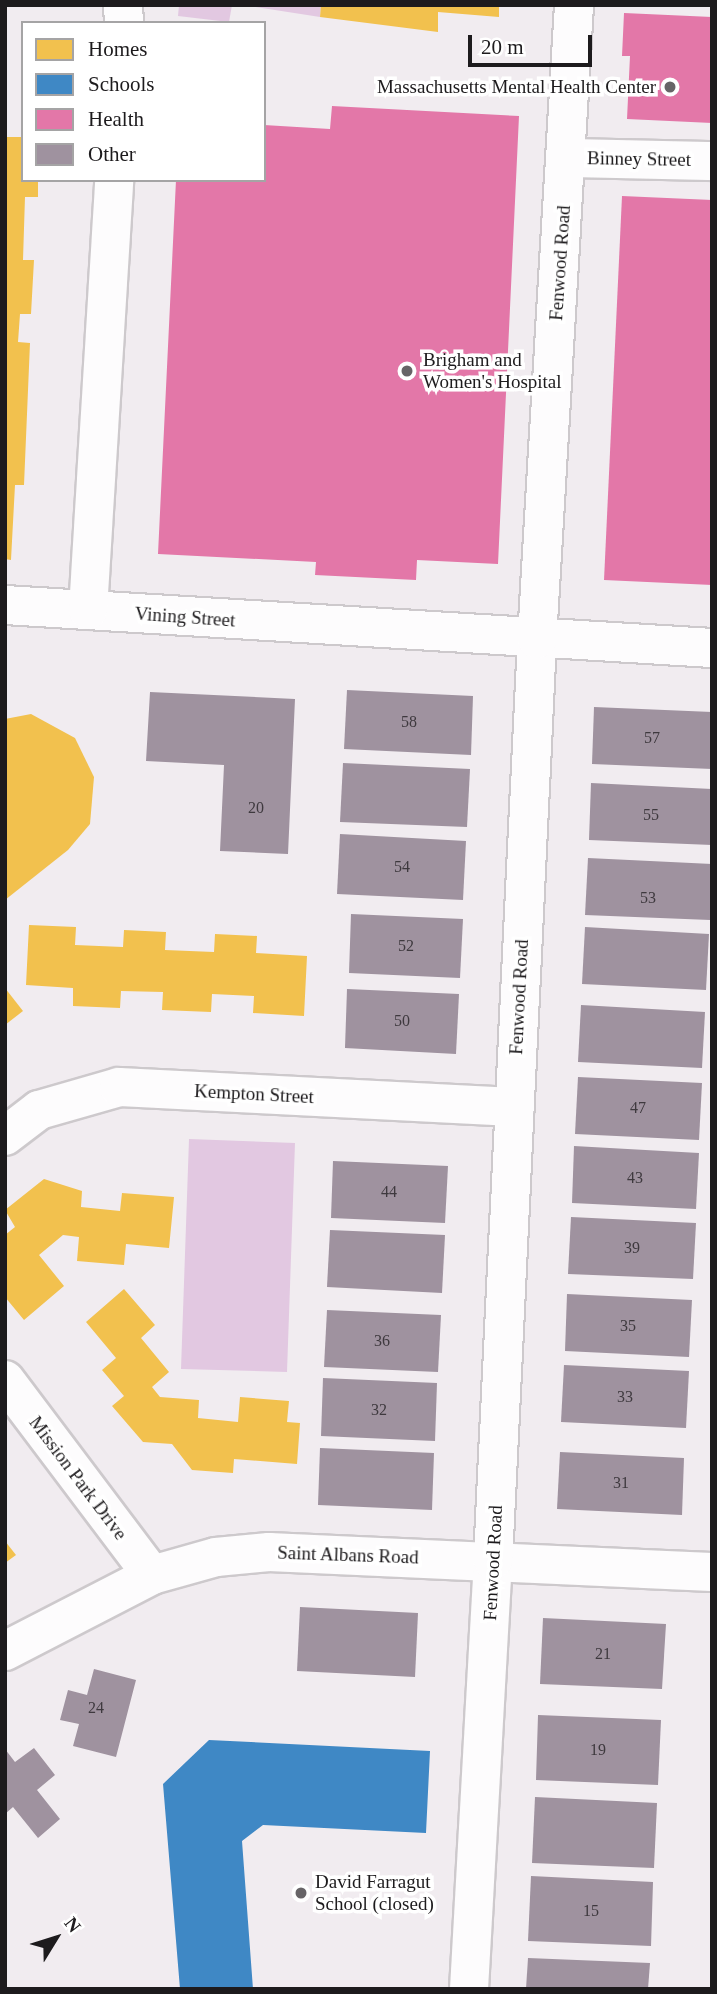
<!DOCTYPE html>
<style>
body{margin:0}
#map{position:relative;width:717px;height:1994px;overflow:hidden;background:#f1ecf0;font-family:Georgia,serif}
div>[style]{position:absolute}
.green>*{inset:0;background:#e2c8e1}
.homes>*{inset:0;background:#f2c14e}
.schools>*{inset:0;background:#3f88c5}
.health>*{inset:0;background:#e377a8}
.building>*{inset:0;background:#9f929f}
.roads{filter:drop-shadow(2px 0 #cdc9cc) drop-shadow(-2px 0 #cdc9cc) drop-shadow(0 2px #cdc9cc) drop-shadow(0 -2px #cdc9cc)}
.minor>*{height:38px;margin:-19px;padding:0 19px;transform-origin:19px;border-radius:19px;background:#fdfcfd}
.dots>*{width:19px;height:19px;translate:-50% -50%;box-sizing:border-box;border:4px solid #fff;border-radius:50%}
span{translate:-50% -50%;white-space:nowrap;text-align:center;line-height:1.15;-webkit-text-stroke:7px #fff;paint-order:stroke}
.number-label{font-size:16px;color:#3e393e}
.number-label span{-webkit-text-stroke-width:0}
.poi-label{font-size:19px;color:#1d1b1d}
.right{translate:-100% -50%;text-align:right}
.left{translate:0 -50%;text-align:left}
.street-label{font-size:19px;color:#1d1b1d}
.frame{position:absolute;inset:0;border:7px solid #1d1b1d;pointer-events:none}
.legend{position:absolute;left:21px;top:21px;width:245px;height:161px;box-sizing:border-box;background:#fff;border:2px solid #a5a4a5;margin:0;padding:9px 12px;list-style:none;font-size:21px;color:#1d1b1d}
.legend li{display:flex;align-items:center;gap:14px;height:35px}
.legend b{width:35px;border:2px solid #a5a4a5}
.north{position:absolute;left:21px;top:1903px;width:70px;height:70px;-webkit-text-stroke:5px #fff;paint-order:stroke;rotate:52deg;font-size:19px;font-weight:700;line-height:28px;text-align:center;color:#1d1b1d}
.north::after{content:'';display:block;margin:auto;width:24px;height:32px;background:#1d1b1d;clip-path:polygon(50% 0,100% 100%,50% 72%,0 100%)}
.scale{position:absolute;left:468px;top:35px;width:124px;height:32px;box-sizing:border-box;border:4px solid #1d1b1d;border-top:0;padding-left:9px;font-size:21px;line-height:24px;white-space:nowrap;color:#1d1b1d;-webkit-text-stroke:5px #fff;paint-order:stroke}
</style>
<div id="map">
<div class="green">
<i style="clip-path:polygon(179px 5px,232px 5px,229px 22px,178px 16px)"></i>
<i style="clip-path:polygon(243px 5px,321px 5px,320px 17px)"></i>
<i style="clip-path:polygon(189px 1139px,295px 1143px,287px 1372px,181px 1369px)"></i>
</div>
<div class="homes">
<i style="clip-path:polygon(321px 5px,499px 5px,499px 17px,438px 12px,438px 32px,320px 17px)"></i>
<i style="clip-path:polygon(5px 137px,23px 137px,23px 180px,38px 180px,38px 197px,25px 197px,23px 260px,34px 260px,31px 314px,20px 314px,18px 342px,30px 343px,24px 485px,15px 485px,11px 560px,5px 559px)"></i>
<i style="clip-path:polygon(31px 714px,75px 738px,94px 777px,90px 824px,68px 850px,5px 900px,5px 719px)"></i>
<i style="clip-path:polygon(29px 925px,76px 927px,75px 945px,123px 947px,124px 930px,166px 932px,165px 950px,214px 952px,215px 934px,257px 936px,256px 953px,307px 956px,304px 1016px,253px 1013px,254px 996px,212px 994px,211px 1012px,162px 1010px,163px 992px,121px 991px,120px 1008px,73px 1006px,73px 988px,26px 985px)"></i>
<i style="clip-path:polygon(5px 988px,23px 1011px,5px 1025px)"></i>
<i style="clip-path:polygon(44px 1179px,82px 1191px,81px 1207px,120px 1211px,122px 1193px,174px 1197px,169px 1248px,126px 1244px,124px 1265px,77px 1261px,79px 1237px,63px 1235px,39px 1255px,64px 1286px,24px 1320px,5px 1297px,5px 1235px,15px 1227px,5px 1210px)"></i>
<i style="clip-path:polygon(124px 1289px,155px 1325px,141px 1338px,169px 1372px,152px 1387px,160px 1397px,199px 1400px,198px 1418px,238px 1422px,240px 1397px,289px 1401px,287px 1422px,300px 1423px,297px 1464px,234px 1459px,233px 1473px,192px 1470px,172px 1444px,143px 1442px,112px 1406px,124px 1396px,102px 1370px,116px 1358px,86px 1322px)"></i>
<i style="clip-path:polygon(5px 1541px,16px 1555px,5px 1563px)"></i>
</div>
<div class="schools">
<i style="clip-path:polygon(209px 1740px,430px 1751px,426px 1833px,263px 1825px,242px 1841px,253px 1989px,180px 1989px,163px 1784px)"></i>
</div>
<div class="health">
<i style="clip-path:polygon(624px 13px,712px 17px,712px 123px,627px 119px,630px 56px,622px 56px)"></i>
<i style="clip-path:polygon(332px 106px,519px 116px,498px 564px,417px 560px,416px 580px,315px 575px,316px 562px,158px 554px,176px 180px,264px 180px,264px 125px,330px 129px)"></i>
<i style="clip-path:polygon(622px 196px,712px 200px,712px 585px,604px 580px)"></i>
</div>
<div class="building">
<i style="clip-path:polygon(347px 690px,473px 696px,471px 755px,344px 749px)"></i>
<i style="clip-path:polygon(150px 692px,295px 699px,288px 854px,220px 851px,224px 765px,146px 761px)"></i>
<i style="clip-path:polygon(594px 707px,712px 712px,712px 769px,592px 764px)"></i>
<i style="clip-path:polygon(343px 763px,470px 769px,467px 827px,340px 822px)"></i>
<i style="clip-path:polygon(591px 783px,712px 789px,712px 845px,589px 840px)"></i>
<i style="clip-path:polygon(340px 834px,466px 841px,463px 900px,337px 894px)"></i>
<i style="clip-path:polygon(588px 858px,712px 864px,710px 920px,585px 915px)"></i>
<i style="clip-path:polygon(351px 914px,463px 919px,460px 978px,349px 973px)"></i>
<i style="clip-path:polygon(585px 927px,709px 934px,706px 990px,582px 984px)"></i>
<i style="clip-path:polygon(347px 989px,459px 994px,456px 1054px,345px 1048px)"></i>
<i style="clip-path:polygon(581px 1005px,705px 1012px,702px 1068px,578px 1062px)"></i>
<i style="clip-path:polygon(578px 1077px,702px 1083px,699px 1140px,575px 1134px)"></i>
<i style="clip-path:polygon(574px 1146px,699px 1153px,696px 1209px,572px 1203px)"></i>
<i style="clip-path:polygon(333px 1161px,448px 1166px,445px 1223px,331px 1218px)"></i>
<i style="clip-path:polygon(571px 1217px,696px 1223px,693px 1279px,568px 1274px)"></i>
<i style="clip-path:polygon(330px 1230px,445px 1235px,442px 1293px,327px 1287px)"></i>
<i style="clip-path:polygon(567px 1294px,692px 1300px,689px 1357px,565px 1351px)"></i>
<i style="clip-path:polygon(327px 1310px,441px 1315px,438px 1372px,324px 1367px)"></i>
<i style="clip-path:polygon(564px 1365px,689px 1371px,686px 1428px,561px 1422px)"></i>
<i style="clip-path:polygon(323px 1378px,437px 1383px,435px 1441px,321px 1436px)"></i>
<i style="clip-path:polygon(320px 1448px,434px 1453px,432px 1510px,318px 1505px)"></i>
<i style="clip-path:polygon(560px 1452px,684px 1458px,682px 1515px,557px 1509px)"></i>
<i style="clip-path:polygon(300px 1607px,418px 1613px,415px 1677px,297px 1671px)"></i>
<i style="clip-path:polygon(543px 1618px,666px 1624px,662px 1689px,540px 1684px)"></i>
<i style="clip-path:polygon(94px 1669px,136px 1680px,116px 1757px,73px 1746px,79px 1724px,60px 1720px,68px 1690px,87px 1695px)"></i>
<i style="clip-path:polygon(538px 1715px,661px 1720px,658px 1785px,536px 1780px)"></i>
<i style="clip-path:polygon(34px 1748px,55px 1775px,37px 1790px,60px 1819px,38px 1838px,13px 1807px,5px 1814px,5px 1749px,15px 1762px)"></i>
<i style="clip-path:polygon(535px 1797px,657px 1803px,654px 1868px,532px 1863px)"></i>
<i style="clip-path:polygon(531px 1876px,653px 1882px,651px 1946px,528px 1941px)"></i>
<i style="clip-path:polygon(528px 1958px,650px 1963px,648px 1989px,526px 1989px)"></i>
</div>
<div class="roads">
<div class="minor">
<i style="left:123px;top:5px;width:18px;rotate:87deg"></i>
<i style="left:567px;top:158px;width:145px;rotate:1.2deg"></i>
<i style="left:5px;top:605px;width:708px;rotate:3.48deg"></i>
<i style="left:88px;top:610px;width:431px;rotate:-86.5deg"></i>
<i style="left:5px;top:1136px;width:43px;rotate:-37.4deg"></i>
<i style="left:39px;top:1110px;width:83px;rotate:-16deg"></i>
<i style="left:119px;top:1087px;width:396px;rotate:2.9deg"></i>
<i style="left:5px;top:1380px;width:244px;rotate:53deg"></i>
<i style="left:5px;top:1651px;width:165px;rotate:-27.3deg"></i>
<i style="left:152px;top:1575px;width:66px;rotate:-15.7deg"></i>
<i style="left:216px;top:1557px;width:53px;rotate:-5.4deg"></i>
<i style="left:269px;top:1552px;width:443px;rotate:2.6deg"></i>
<i style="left:469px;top:1989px;width:430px;rotate:-86.8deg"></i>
<i style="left:493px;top:1560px;width:922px;rotate:-87.26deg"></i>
<i style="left:537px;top:639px;width:635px;rotate:-86.66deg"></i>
</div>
</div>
<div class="dots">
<i style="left:670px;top:87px;background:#676467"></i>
<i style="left:407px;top:371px;background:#676467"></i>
<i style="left:301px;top:1893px;background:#676467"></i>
</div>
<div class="number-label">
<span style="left:409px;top:722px">58</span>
<span style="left:652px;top:738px">57</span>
<span style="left:256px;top:808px">20</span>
<span style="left:651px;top:815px">55</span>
<span style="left:402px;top:867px">54</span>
<span style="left:648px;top:898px">53</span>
<span style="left:406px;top:946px">52</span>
<span style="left:402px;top:1021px">50</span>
<span style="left:638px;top:1108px">47</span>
<span style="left:635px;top:1178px">43</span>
<span style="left:389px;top:1192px">44</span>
<span style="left:632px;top:1248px">39</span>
<span style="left:628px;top:1326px">35</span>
<span style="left:382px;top:1341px">36</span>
<span style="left:625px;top:1397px">33</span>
<span style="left:379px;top:1410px">32</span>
<span style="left:621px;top:1483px">31</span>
<span style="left:603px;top:1654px">21</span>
<span style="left:96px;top:1708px">24</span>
<span style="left:598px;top:1750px">19</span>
<span style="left:591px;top:1911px">15</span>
</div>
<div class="poi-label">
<span class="right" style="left:656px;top:87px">Massachusetts Mental Health Center</span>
<span class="left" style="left:423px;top:371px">Brigham and<br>Women's Hospital</span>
<span class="left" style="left:315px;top:1893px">David Farragut<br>School (closed)</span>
</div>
<div class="street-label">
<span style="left:639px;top:159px;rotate:1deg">Binney Street</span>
<span style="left:560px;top:263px;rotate:-86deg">Fenwood Road</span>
<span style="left:185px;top:617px;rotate:4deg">Vining Street</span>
<span style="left:519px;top:997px;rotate:-87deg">Fenwood Road</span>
<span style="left:254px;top:1094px;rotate:3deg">Kempton Street</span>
<span style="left:78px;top:1478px;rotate:53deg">Mission Park Drive</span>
<span style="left:348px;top:1555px;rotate:2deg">Saint Albans Road</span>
<span style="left:493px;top:1563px;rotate:-87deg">Fenwood Road</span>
</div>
<div class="frame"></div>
<ul class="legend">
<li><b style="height:19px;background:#f2c14e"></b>Homes</li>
<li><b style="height:19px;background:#3f88c5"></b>Schools</li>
<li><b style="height:19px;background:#e377a8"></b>Health</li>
<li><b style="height:19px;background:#9f929f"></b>Other</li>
</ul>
<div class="north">N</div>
<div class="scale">20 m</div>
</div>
